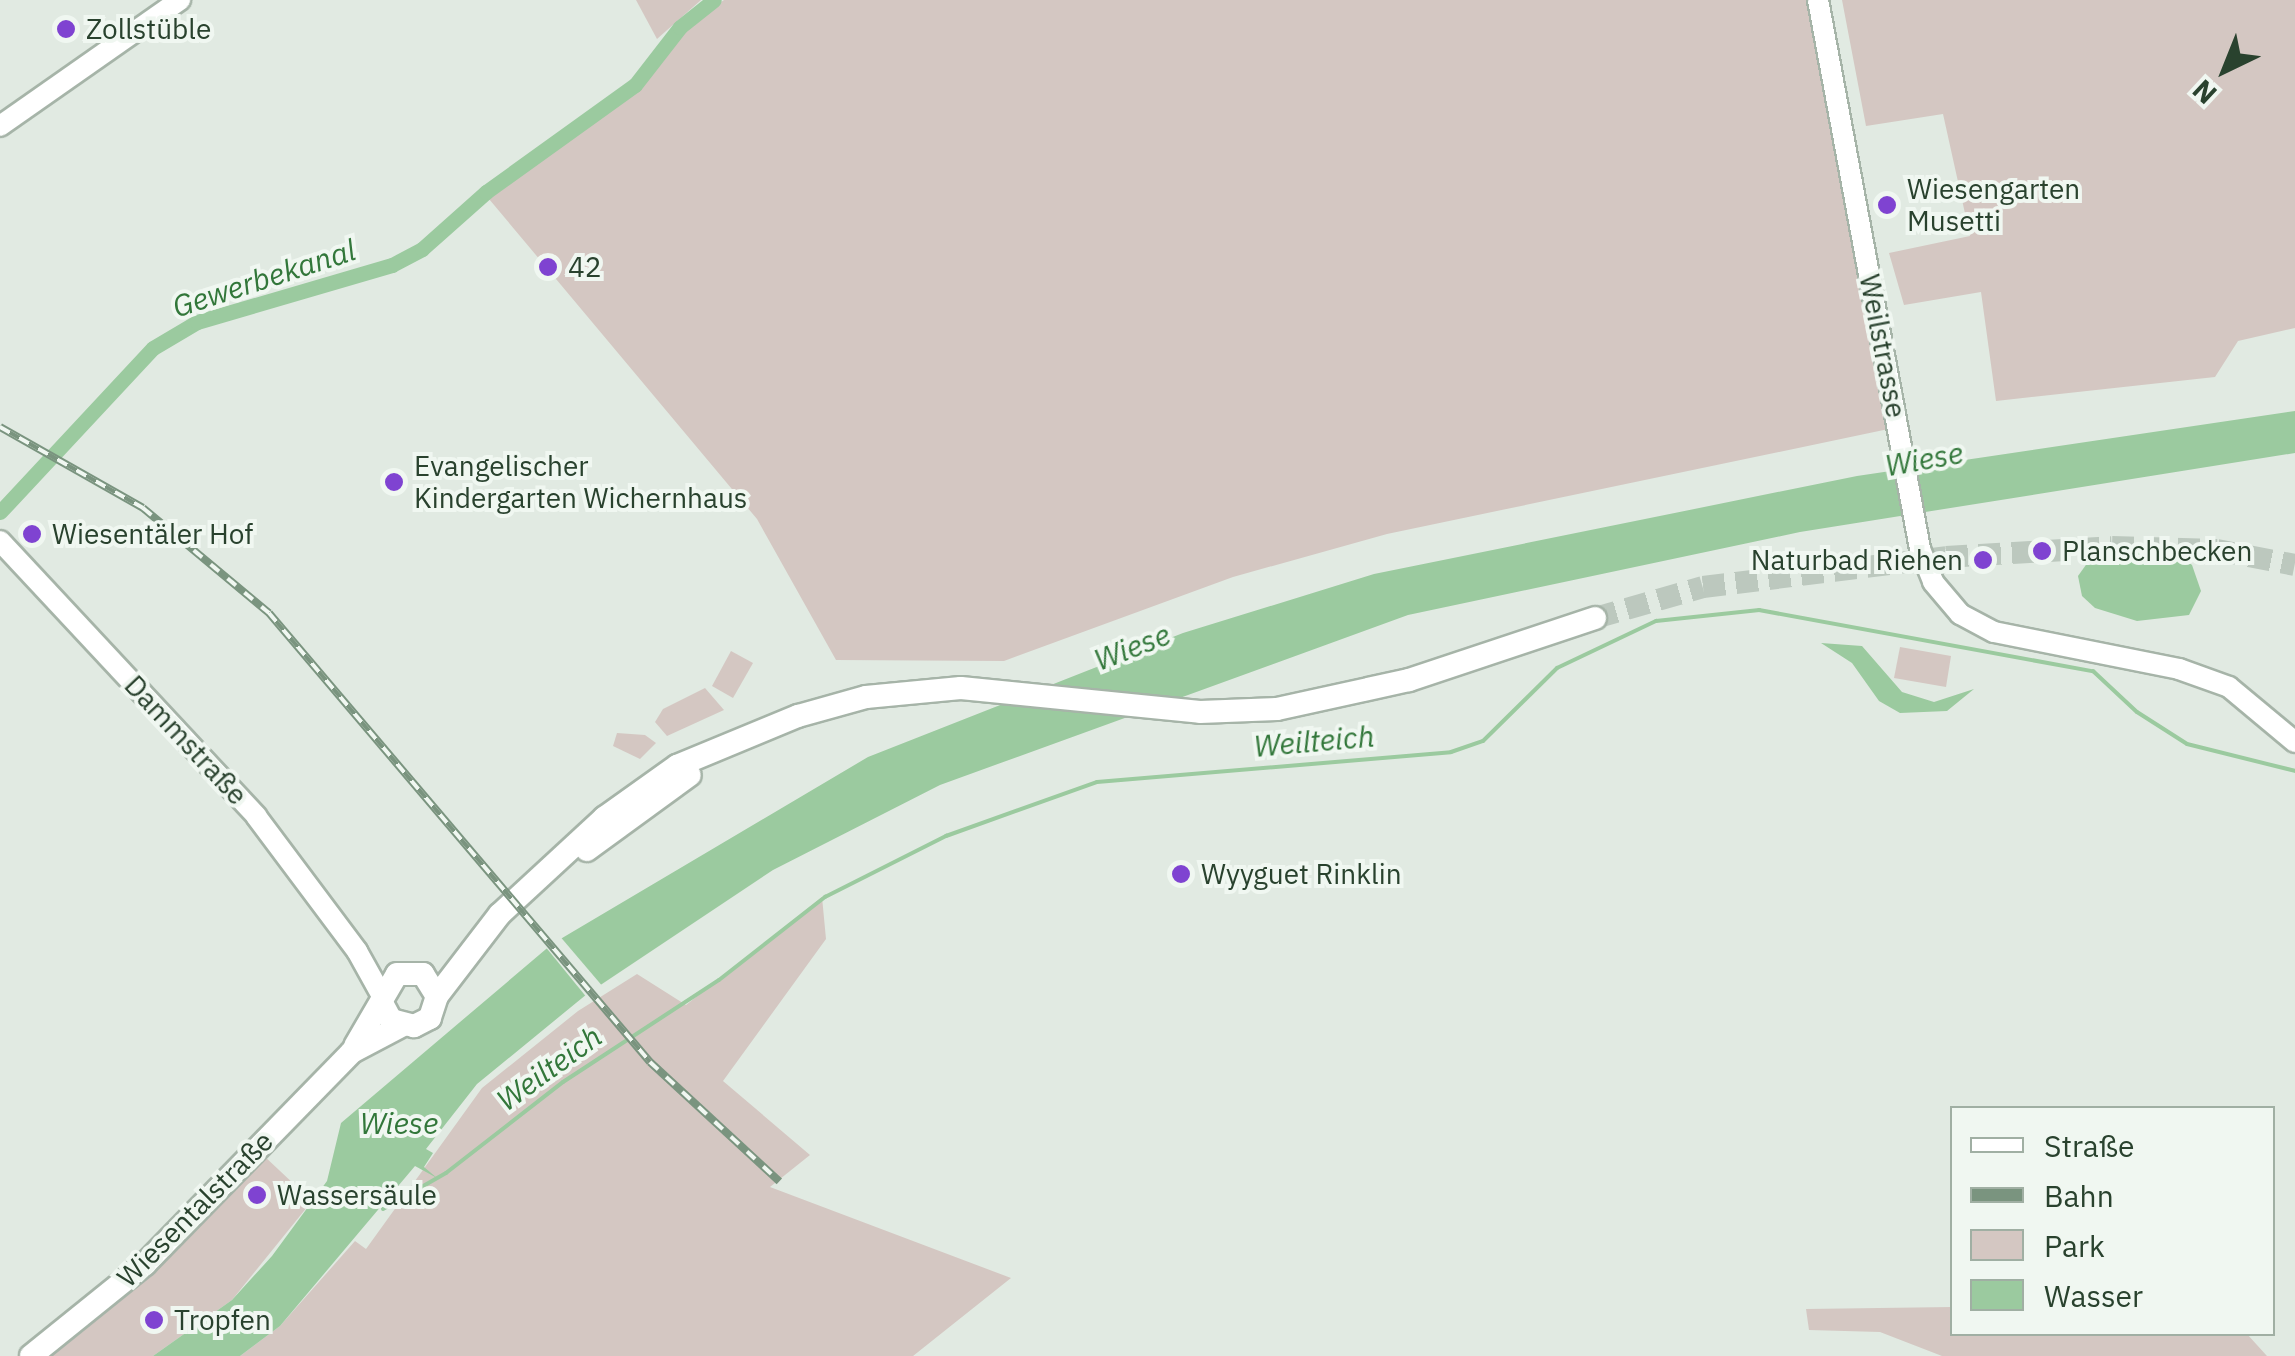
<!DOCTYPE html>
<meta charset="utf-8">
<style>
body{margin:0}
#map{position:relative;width:2295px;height:1356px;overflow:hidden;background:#e1eae2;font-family:"IBM Plex Sans",sans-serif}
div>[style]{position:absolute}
.green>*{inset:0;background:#d4c7c2}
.water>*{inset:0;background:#9bca9f}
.pier>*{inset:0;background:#e1eae2}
.stream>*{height:4px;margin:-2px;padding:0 2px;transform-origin:2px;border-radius:2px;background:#9bca9f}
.canal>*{height:15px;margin:-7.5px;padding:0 7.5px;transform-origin:7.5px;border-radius:7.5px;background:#9bca9f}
.primary-tunnel>*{height:22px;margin-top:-11px;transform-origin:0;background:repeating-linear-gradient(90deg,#bcc8be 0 22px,transparent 0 33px)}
.roads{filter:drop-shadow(2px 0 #a6b4a8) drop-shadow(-2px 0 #a6b4a8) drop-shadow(0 2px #a6b4a8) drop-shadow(0 -2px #a6b4a8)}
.secondary>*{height:20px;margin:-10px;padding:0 10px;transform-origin:10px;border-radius:10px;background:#fff}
.primary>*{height:22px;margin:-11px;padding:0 11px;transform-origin:11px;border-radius:11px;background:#fff}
.rail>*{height:8px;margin-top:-4px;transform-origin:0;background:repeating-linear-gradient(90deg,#f0f7f1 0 11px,#7a947f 0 22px);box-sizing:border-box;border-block:2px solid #7a947f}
.dots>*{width:28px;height:28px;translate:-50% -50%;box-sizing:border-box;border:5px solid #f0f7f1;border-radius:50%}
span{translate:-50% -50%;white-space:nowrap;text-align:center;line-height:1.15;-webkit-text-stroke:8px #f0f7f1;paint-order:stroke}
.poi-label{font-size:28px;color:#29422e}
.left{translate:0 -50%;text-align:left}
.right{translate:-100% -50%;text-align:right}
.street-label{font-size:28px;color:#29422e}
.water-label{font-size:30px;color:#32773a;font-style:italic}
.legend{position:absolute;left:1950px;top:1106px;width:325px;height:230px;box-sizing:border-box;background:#f0f7f1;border:2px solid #a0afa3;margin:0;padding:12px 18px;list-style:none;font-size:30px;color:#29422e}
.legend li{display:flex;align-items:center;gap:20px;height:50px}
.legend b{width:50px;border:2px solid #a0afa3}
.north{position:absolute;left:2175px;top:20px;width:100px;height:100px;-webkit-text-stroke:8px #f0f7f1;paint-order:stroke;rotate:223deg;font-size:28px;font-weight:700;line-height:40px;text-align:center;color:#29422e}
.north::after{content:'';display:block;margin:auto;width:35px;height:45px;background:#29422e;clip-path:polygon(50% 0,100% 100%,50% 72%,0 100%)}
</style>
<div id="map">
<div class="green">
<i style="clip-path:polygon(636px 0,701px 0,657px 39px)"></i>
<i style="clip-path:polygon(724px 0,1818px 0,1898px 427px,1387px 534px,1233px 577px,1004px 661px,836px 660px,757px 519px,489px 199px,638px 91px,692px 22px)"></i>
<i style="clip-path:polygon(1842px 0,2295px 0,2295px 328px,2238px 341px,2215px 377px,1996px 401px,1981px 292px,1904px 305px,1889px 253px,1970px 236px,1943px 114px,1866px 126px)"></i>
<i style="clip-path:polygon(1900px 647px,1951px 656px,1946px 687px,1894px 678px)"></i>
<i style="clip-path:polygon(731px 651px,753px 663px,733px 698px,712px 686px)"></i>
<i style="clip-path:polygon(705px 688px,724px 710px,667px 736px,655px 722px,663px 709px)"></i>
<i style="clip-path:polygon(617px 733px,645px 735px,656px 743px,640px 759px,613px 746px)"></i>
<i style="clip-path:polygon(822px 897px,826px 939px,723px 1081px,810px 1155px,770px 1187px,1011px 1278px,913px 1356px,240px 1356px,280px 1326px,355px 1241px,366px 1249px,482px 1088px,578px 1011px,637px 974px,686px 1005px)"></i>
<i style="clip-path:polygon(263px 1155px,312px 1201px,232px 1300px,153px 1356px,47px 1356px,162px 1260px)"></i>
<i style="clip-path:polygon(1952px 1307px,1952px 1334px,2247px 1334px,2267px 1356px,1942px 1356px,1880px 1332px,1809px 1330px,1806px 1309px)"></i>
</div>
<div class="water">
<i style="clip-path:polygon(2295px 411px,2295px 453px,1800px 532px,1408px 615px,940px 785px,773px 870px,587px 994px,477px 1084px,426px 1149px,433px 1153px,424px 1167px,437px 1178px,415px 1166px,280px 1326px,240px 1356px,153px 1356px,232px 1300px,272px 1256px,327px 1181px,341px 1123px,552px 944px,868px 757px,1183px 633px,1374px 574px,1857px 476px)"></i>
<i style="clip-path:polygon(2140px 543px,2173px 550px,2192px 565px,2201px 591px,2189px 615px,2137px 621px,2095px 608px,2082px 596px,2078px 576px,2093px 555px)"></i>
<i style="clip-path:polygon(1821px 643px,1862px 646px,1902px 692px,1934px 702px,1974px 689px,1947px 711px,1900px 713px,1879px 701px,1852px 663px)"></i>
</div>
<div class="pier">
<i style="clip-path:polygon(558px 934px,604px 988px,588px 999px,544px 945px)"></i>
</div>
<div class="stream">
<i style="left:383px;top:1209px;width:73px;rotate:-29.7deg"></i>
<i style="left:446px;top:1173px;width:148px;rotate:-37.9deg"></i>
<i style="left:563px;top:1082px;width:186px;rotate:-33.2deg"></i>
<i style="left:719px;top:980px;width:135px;rotate:-38.1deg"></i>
<i style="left:825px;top:897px;width:136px;rotate:-26.8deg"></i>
<i style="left:946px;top:836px;width:160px;rotate:-19.7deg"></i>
<i style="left:1097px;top:782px;width:355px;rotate:-4.8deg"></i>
<i style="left:1451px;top:752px;width:34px;rotate:-19deg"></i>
<i style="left:1483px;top:741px;width:104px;rotate:-44.6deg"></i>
<i style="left:1557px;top:668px;width:110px;rotate:-25.4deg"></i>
<i style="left:1656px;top:621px;width:104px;rotate:-6.1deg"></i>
<i style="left:1759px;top:610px;width:340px;rotate:10.4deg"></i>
<i style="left:2093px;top:671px;width:60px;rotate:43deg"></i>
<i style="left:2137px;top:712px;width:59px;rotate:32.6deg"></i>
<i style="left:2187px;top:744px;width:111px;rotate:14deg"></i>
</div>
<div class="canal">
<i style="left:0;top:512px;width:224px;rotate:-47deg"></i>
<i style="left:153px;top:348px;width:51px;rotate:-30.6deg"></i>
<i style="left:197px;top:322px;width:203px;rotate:-16.3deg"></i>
<i style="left:392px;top:265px;width:34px;rotate:-28deg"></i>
<i style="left:422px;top:249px;width:86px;rotate:-41.7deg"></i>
<i style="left:486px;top:192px;width:183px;rotate:-35.7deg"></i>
<i style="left:635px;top:85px;width:73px;rotate:-52.2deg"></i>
<i style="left:680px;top:27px;width:43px;rotate:-38.5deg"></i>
</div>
<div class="primary-tunnel">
<i style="left:1595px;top:618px;width:112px;rotate:-16deg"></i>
<i style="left:1703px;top:587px;width:245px;rotate:-7deg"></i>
<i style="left:1946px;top:557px;width:166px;rotate:-3.4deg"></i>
<i style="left:2112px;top:547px;width:105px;rotate:1.6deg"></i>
<i style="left:2217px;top:550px;width:79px;rotate:10.9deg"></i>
</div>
<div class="roads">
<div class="secondary">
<i style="left:1818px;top:0;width:558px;rotate:79.47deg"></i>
<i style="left:1920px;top:549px;width:35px;rotate:68deg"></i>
<i style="left:1933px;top:582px;width:42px;rotate:49.8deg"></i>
<i style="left:1960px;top:614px;width:38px;rotate:28deg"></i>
<i style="left:1994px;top:632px;width:189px;rotate:11.3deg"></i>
<i style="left:2179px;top:669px;width:53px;rotate:19.8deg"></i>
<i style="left:2229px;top:687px;width:86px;rotate:39.8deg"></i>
<i style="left:0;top:126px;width:220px;rotate:-35deg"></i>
<i style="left:0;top:541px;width:376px;rotate:47deg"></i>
<i style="left:256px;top:816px;width:169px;rotate:53.2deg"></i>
<i style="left:357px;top:951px;width:51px;rotate:60.9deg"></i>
</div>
<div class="primary">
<i style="left:587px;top:850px;width:127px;rotate:-36.1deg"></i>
<i style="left:437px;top:996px;width:103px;rotate:-52.5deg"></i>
<i style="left:500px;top:914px;width:142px;rotate:-42.7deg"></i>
<i style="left:604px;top:818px;width:90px;rotate:-35.5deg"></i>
<i style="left:677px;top:766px;width:131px;rotate:-22.5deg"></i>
<i style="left:798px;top:716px;width:71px;rotate:-15.6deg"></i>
<i style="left:866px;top:697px;width:95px;rotate:-5.4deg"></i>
<i style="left:961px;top:688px;width:240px;rotate:5.7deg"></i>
<i style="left:1200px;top:712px;width:77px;rotate:-2.2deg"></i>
<i style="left:1277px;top:709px;width:135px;rotate:-12.4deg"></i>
<i style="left:1409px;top:680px;width:196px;rotate:-18.4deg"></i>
<i style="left:355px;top:1046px;width:83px;rotate:-59.7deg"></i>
<i style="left:397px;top:974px;width:26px"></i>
<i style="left:423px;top:974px;width:26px;rotate:58deg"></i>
<i style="left:437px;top:996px;width:23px;rotate:108deg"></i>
<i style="left:430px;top:1018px;width:18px;rotate:153deg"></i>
<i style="left:414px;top:1026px;width:24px;rotate:-165deg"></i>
<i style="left:391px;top:1020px;width:19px;rotate:-118deg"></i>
<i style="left:31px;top:1356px;width:146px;rotate:-38.9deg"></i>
<i style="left:145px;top:1264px;width:296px;rotate:-45.7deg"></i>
<i style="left:352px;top:1052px;width:58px;rotate:-27.9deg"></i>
</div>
</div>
<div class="rail">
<i style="left:0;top:427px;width:164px;rotate:29.5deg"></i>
<i style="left:143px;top:508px;width:164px;rotate:39.8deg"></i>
<i style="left:269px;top:613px;width:589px;rotate:49.68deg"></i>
<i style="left:650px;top:1062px;width:176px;rotate:42.7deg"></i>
</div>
<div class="dots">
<i style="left:66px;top:29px;background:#7f43d1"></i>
<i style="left:1887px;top:205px;background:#7f43d1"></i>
<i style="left:548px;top:267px;background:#7f43d1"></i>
<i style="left:394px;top:482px;background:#7f43d1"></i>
<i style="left:32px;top:534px;background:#7f43d1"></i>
<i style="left:2042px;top:551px;background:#7f43d1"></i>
<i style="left:1983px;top:560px;background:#7f43d1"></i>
<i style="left:1181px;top:874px;background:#7f43d1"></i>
<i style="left:257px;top:1195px;background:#7f43d1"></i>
<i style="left:154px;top:1320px;background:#7f43d1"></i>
</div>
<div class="poi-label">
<span class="left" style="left:86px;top:29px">Zollstüble</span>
<span class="left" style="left:1907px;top:205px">Wiesengarten<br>Musetti</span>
<span class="left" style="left:568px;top:267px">42</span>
<span class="left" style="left:414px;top:482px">Evangelischer<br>Kindergarten Wichernhaus</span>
<span class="left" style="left:52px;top:534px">Wiesentäler Hof</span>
<span class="left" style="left:2062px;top:551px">Planschbecken</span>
<span class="right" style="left:1963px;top:560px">Naturbad Riehen</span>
<span class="left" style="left:1201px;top:874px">Wyyguet Rinklin</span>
<span class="left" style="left:277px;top:1195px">Wassersäule</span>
<span class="left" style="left:174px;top:1320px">Tropfen</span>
</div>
<div class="street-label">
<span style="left:1883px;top:346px;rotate:79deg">Weilstrasse</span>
<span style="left:186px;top:740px;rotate:47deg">Dammstraße</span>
<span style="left:195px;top:1209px;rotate:-45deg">Wiesentalstraße</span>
</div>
<div class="water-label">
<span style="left:264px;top:278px;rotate:-18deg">Gewerbekanal</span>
<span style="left:1924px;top:459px;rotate:-10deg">Wiese</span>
<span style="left:1132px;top:647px;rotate:-21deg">Wiese</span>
<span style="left:1314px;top:741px;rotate:-5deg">Weilteich</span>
<span style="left:549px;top:1068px;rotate:-36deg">Weilteich</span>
<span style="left:399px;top:1123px">Wiese</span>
</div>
<ul class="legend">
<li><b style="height:12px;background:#fff"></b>Straße</li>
<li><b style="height:12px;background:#7a947f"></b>Bahn</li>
<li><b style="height:28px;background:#d4c7c2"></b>Park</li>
<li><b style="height:28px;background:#9bca9f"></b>Wasser</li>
</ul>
<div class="north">N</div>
</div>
